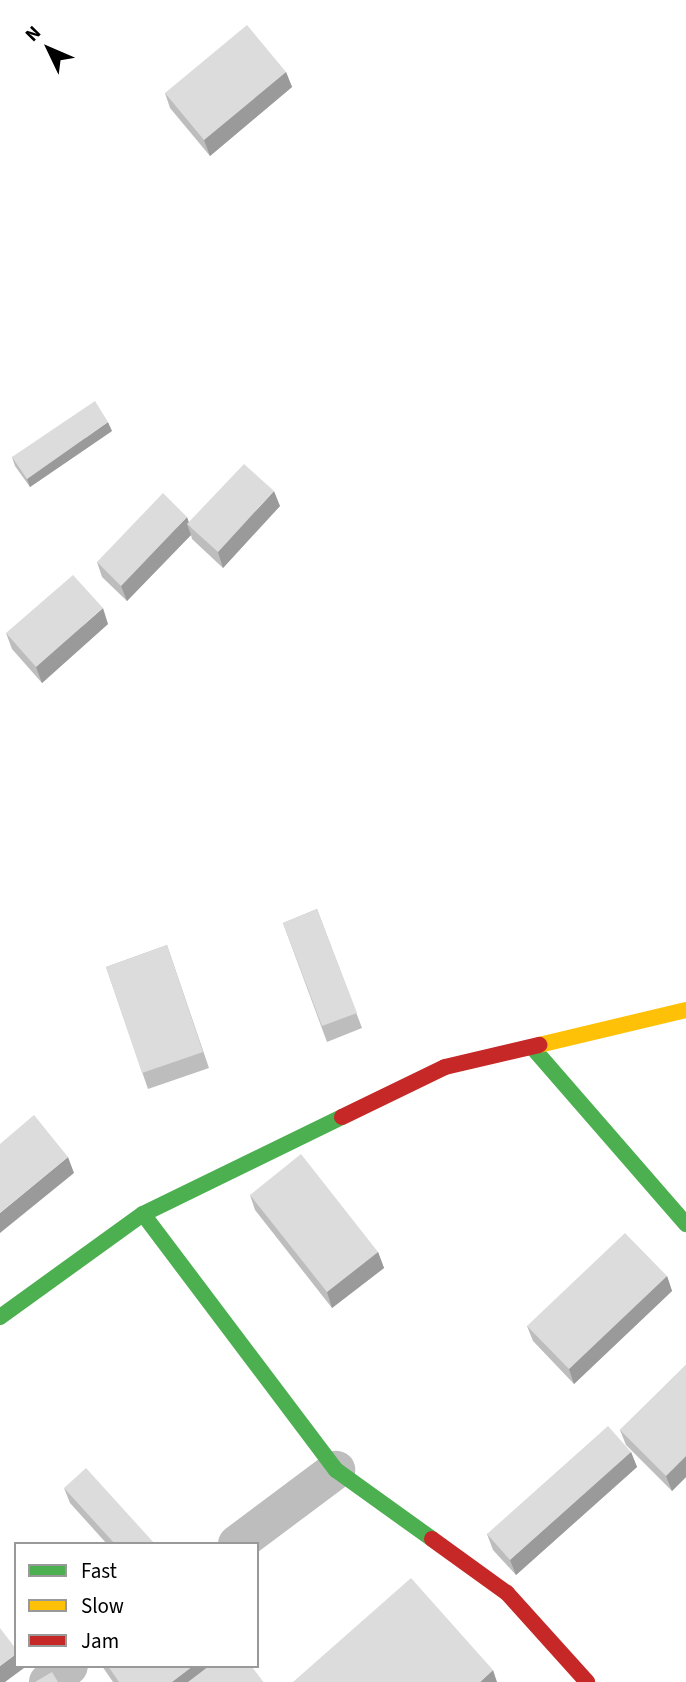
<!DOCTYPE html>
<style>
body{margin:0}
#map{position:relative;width:686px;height:1682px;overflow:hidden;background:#fff;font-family:"Source Sans 3",sans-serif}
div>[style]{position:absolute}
.street>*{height:38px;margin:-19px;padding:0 19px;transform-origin:19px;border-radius:19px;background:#bdbdbd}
.fast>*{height:16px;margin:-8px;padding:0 8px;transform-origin:8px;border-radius:8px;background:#4caf50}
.slow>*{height:16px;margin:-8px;padding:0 8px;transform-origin:8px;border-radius:8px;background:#ffc107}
.jam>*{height:16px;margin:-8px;padding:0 8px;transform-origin:8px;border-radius:8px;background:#c62828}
.wall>*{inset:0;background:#bdbdbd}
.shaded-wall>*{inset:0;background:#9a9a9a}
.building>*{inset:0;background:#dcdcdc}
span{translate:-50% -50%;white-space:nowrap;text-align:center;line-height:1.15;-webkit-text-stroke:7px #fff;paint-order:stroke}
.legend{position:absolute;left:14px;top:1542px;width:245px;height:126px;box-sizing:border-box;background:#fff;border:2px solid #999;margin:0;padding:9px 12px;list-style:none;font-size:21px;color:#000}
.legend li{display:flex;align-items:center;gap:14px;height:35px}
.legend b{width:35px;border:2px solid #999}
.north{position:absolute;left:14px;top:14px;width:70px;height:70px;-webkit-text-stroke:5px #fff;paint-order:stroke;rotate:314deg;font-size:19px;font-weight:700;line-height:28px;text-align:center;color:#000}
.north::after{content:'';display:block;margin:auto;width:24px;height:32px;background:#000;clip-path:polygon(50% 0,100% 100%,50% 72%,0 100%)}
</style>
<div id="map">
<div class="street">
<i style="left:237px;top:1544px;width:124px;rotate:-36.8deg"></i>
<i style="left:48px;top:1682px;width:26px;rotate:-37deg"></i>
</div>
<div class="fast">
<i style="left:532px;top:1047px;width:235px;rotate:49deg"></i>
<i style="left:143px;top:1214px;width:321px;rotate:53deg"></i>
<i style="left:336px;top:1470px;width:118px;rotate:35.7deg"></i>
<i style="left:0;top:1317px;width:176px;rotate:-35.8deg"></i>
<i style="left:143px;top:1214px;width:221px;rotate:-26deg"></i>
</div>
<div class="slow">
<i style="left:539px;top:1045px;width:151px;rotate:-13.4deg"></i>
</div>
<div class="jam">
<i style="left:342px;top:1117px;width:114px;rotate:-25.9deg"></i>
<i style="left:445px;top:1067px;width:97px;rotate:-13.2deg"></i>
<i style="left:432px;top:1539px;width:92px;rotate:35.8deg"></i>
<i style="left:507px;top:1593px;width:120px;rotate:48deg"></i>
</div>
<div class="wall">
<i style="clip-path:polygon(286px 72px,292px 87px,210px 156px,170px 108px,165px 93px)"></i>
<i style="clip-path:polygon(112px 431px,30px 487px,15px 466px,12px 457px)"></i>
<i style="clip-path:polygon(280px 506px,223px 568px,192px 539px,191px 535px,127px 601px,102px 577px,97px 562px,189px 522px)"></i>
<i style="clip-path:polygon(108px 624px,42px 683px,12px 649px,6px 633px)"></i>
<i style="clip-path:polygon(317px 909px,362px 1028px,327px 1042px,283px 923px)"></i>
<i style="clip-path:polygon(167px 945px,209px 1068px,148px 1089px,106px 967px)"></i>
<i style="clip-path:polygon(250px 1195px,378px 1252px,384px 1268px,332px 1308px,255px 1210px)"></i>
<i style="clip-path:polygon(667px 1276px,672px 1291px,574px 1384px,533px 1341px,527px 1326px)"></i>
<i style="clip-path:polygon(686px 1365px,686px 1477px,672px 1491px,626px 1445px,620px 1430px)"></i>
<i style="clip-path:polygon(631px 1452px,637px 1467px,516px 1575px,493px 1550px,487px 1534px)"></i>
<i style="clip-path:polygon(64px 1488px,155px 1544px,107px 1544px,70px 1503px)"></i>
<i style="clip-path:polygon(102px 1666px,251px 1666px,263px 1682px,113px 1682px)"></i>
</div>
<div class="shaded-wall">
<i style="clip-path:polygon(286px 72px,292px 87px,210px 156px,204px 140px)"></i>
<i style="clip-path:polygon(108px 422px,112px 431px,30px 487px,27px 479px)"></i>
<i style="clip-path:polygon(274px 491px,280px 506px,223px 568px,218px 552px)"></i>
<i style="clip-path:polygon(187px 517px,191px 528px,187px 524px,191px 535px,127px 601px,121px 586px)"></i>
<i style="clip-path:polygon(103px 608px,108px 624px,42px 683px,36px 667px)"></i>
<i style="clip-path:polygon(68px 1157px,74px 1173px,0 1233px,0 1213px)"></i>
<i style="clip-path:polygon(378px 1252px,384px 1268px,332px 1308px,327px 1292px)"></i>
<i style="clip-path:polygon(667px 1276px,672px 1291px,574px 1384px,569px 1369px)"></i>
<i style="clip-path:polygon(631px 1452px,637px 1467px,516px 1575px,510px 1560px)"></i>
<i style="clip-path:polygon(686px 1456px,686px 1477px,672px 1491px,666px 1476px)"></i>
<i style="clip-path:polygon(16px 1654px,16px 1666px,23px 1666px,24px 1668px,5px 1682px,0 1682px,0 1666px)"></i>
<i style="clip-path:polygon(193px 1666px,219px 1666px,198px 1682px,172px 1682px)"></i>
<i style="clip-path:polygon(493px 1670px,497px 1682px,480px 1682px)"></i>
</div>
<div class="building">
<i style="clip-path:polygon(247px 25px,286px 72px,204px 140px,165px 93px)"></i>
<i style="clip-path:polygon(95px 401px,108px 422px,27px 479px,12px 457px)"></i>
<i style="clip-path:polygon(244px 464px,274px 491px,218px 552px,187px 524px)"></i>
<i style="clip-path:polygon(163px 493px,187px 517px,121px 586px,97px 562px)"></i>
<i style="clip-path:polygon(73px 575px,103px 608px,36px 667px,6px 633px)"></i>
<i style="clip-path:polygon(317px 909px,357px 1013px,322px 1026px,283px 923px)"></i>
<i style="clip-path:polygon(167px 945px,203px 1052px,142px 1073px,106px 967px)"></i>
<i style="clip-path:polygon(34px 1115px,68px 1157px,0 1213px,0 1144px)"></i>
<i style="clip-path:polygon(301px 1154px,378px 1252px,327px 1292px,250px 1195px)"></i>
<i style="clip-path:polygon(625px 1233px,667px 1276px,569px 1369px,527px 1326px)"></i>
<i style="clip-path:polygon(686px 1365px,686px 1456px,666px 1476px,620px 1430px)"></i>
<i style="clip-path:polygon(608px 1426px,631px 1452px,510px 1560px,487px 1534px)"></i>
<i style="clip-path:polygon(86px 1468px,155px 1544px,115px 1544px,64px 1488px)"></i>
<i style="clip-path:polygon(411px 1578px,493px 1670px,480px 1682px,293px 1682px)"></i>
<i style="clip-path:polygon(0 1628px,16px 1649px,16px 1654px,0 1666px)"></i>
<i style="clip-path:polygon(108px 1666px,193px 1666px,172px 1682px,119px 1682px)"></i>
<i style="clip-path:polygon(209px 1666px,251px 1666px,263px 1682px,188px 1682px)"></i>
<i style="clip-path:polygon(52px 1672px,58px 1682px,35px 1682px)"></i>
</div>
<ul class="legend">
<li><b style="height:9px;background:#4caf50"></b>Fast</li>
<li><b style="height:9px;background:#ffc107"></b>Slow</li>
<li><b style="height:9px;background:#c62828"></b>Jam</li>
</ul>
<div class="north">N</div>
</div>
